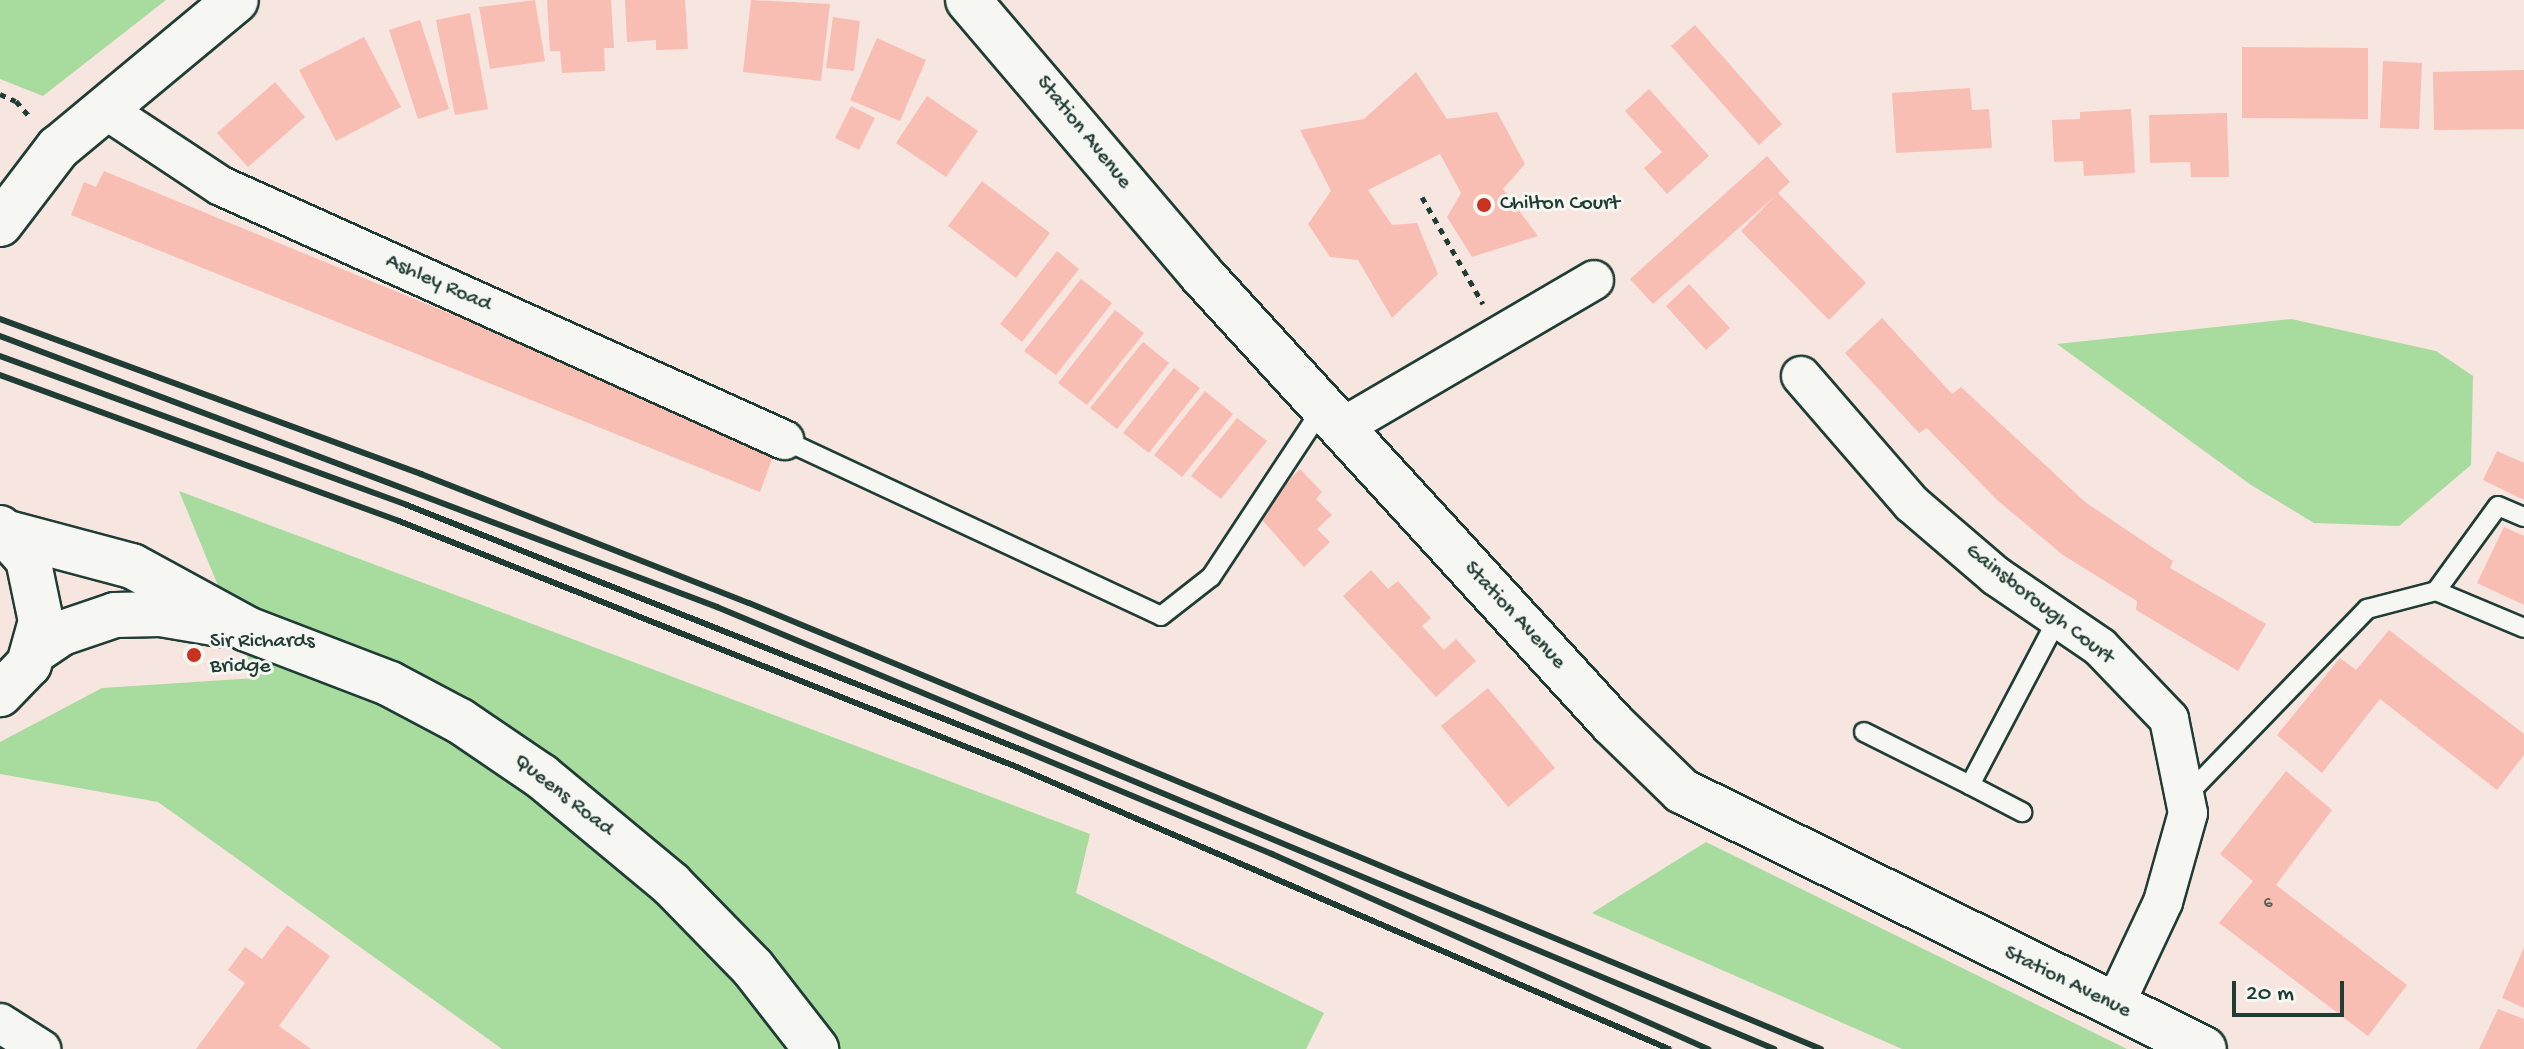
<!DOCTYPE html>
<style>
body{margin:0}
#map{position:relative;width:2524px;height:1049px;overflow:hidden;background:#f7e5df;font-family:"Gochi Hand",sans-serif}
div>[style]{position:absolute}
.green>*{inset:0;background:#a8dc9f}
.building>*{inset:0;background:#f9beb3}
.path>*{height:5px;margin-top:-2.5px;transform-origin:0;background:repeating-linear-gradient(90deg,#1f3d34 0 6px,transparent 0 12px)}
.roads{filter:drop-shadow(2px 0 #1f3d34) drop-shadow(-2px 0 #1f3d34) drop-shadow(0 2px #1f3d34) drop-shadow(0 -2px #1f3d34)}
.lane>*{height:18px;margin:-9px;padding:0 9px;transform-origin:9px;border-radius:9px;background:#f6f6f2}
.street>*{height:38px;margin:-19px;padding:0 19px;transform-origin:19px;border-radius:19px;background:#f6f6f2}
.secondary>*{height:44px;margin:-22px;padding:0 22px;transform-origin:22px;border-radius:22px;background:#f6f6f2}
.primary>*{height:44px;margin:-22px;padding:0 22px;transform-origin:22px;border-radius:22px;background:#f6f6f2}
.rail>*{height:6px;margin:-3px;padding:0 3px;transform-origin:3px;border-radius:3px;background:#1f3d34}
.dots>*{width:22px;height:22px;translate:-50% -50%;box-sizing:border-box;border:4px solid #f6f6f2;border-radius:50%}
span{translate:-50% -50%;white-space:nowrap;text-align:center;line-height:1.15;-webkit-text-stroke:6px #f6f6f2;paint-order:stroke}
.number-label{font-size:18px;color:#565d54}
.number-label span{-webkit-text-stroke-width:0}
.street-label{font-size:22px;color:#1f3d34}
.poi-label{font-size:22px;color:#1f3d34}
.left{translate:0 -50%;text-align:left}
.scale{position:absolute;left:2232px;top:981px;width:112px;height:36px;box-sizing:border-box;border:4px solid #1f3d34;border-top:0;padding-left:10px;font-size:24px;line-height:28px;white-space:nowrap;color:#1f3d34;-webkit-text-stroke:6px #f6f6f2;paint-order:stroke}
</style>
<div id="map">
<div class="green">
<i style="clip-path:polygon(0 0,166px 0,43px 96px,0 79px)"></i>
<i style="clip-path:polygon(2291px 319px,2436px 351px,2473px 376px,2471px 465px,2399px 526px,2314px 523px,2251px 485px,2057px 344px)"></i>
<i style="clip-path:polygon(179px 491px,1090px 834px,1076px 893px,1324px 1013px,1306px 1049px,502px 1049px,158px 802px,0 774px,0 742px,102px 688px,256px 678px)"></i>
<i style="clip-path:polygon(1706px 842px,2127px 1049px,1902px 1049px,1592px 913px)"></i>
</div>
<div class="building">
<i style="clip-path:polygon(535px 0,545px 61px,490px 69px,479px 7px)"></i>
<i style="clip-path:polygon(547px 0,611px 0,614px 48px,604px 48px,605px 71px,562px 73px,560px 51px,550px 51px)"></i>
<i style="clip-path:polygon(625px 0,685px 0,688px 49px,656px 50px,656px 40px,627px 42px)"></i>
<i style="clip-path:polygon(751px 0,830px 4px,821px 81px,743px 72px)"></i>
<i style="clip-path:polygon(470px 13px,488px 109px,455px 115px,436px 20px)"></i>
<i style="clip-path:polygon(833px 17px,860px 21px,854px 71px,826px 68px)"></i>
<i style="clip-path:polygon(420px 20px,449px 109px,418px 119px,389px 30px)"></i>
<i style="clip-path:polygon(1695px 25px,1782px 124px,1759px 145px,1671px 46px)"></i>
<i style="clip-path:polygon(364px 37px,401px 107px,336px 141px,299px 70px)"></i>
<i style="clip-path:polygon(877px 38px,926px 60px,900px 121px,850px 100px)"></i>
<i style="clip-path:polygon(2242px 47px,2368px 48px,2368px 119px,2242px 118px)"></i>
<i style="clip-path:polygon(2383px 61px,2422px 63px,2419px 129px,2380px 128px)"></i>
<i style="clip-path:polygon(2524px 70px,2524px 129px,2434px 130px,2433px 72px)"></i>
<i style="clip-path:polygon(1416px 72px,1447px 119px,1497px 112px,1525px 164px,1503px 189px,1538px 236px,1472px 257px,1447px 217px,1461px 193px,1440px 154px,1368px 190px,1392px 225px,1417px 223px,1438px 274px,1392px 318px,1358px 260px,1330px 257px,1308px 224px,1331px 191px,1300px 130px,1364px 119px)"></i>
<i style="clip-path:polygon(275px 82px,305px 117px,248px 167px,217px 133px)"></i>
<i style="clip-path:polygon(1970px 88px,1972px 110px,1989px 109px,1992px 148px,1896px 153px,1892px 93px)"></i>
<i style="clip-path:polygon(1649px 89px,1709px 156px,1667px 194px,1644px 168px,1662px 152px,1625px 111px)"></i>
<i style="clip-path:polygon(927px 96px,978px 131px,946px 177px,896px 143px)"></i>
<i style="clip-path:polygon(851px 106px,875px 118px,859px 150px,835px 138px)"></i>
<i style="clip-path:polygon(2131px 109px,2135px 173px,2084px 176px,2083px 161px,2054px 162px,2052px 120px,2080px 119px,2080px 112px)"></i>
<i style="clip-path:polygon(2227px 113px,2229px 177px,2191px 177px,2190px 162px,2150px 163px,2149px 115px)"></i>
<i style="clip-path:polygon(1767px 156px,1790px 182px,1778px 193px,1866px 283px,1829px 320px,1741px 231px,1774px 197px,1653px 304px,1630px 279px)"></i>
<i style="clip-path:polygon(104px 171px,776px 448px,760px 492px,71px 215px,84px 182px,96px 187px)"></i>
<i style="clip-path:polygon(982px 181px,1050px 233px,1016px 278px,948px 226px)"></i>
<i style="clip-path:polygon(1057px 251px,1079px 269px,1022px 342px,1000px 324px)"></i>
<i style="clip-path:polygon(1081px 279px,1112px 303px,1056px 375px,1024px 351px)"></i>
<i style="clip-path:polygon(1689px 284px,1730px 328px,1706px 350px,1666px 306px)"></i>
<i style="clip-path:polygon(1115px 310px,1144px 333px,1087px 405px,1058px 383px)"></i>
<i style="clip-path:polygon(1882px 318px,1952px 394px,1961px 387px,2085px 502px,2173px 561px,2170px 568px,2266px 624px,2238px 671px,2136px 610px,2137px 601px,2063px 555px,1997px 500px,1927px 428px,1919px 433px,1845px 353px)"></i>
<i style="clip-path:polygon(1143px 342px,1169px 363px,1117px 429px,1090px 408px)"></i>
<i style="clip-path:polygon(1174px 368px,1200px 388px,1149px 453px,1123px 433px)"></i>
<i style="clip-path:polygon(1205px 391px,1233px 414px,1182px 477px,1154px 455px)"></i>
<i style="clip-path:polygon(1237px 418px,1267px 441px,1221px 499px,1191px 476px)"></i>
<i style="clip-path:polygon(2497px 451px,2524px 463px,2524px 500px,2483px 480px)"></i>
<i style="clip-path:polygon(1300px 469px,1322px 492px,1316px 499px,1332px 515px,1317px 529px,1330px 542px,1304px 567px,1256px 513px)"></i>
<i style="clip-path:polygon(2504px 527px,2524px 536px,2524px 605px,2477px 583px)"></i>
<i style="clip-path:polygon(1371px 570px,1388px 589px,1398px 581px,1431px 618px,1422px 626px,1444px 650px,1456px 639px,1476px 661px,1436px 697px,1343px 596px)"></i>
<i style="clip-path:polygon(2389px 630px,2524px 734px,2524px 755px,2497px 790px,2380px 699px,2322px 773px,2277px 735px,2340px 658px,2356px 670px)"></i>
<i style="clip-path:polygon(1488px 688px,1555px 768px,1508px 807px,1441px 726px)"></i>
<i style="clip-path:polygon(2286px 771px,2332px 810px,2276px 885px,2407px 985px,2368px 1036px,2219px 923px,2253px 881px,2220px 854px)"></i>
<i style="clip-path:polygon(287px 925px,330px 956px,279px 1026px,311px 1049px,196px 1049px,245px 983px,228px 970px,245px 947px,262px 959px)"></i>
<i style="clip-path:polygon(2524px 947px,2524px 1008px,2502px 998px)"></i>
<i style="clip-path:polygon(2498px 1009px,2524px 1019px,2524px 1049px,2479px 1049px)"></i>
</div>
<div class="path">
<i style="left:0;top:94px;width:17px;rotate:24deg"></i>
<i style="left:16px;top:101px;width:23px;rotate:49deg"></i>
<i style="left:1422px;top:197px;width:123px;rotate:60.3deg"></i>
</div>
<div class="roads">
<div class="lane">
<i style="left:784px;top:440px;width:416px;rotate:25deg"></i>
<i style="left:1161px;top:616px;width:63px;rotate:-38deg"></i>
<i style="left:1211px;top:577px;width:204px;rotate:-56.6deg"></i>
<i style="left:2436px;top:591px;width:105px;rotate:-53.9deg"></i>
<i style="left:2498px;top:506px;width:28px;rotate:23deg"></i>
<i style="left:1864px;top:732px;width:119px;rotate:26.6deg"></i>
<i style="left:1970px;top:785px;width:189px;rotate:-62.2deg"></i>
<i style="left:1970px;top:785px;width:59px;rotate:27.4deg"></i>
<i style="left:2185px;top:797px;width:262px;rotate:-45.9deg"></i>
<i style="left:2367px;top:609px;width:71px;rotate:-14.6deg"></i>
<i style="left:2436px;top:591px;width:95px;rotate:22.8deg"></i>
</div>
<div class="street">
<i style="left:103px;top:108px;width:141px;rotate:33.5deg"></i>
<i style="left:221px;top:186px;width:618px;rotate:24.28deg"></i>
<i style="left:1801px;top:376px;width:169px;rotate:49.1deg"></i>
<i style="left:1912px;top:504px;width:111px;rotate:40.6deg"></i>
<i style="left:1996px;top:576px;width:126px;rotate:34.3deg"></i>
<i style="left:2100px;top:647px;width:100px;rotate:46.2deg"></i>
<i style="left:2169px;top:719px;width:96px;rotate:78.6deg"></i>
<i style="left:2188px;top:813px;width:92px;rotate:105.7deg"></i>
<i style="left:2163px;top:902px;width:115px;rotate:115.2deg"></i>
<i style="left:1341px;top:428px;width:293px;rotate:-30.3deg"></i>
<i style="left:0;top:1023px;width:49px;rotate:32.4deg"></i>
</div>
<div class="secondary">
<i style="left:968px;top:0;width:360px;rotate:49.6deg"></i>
<i style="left:1201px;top:274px;width:609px;rotate:47.53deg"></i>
<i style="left:1612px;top:723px;width:98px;rotate:44.2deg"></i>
<i style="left:1682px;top:791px;width:582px;rotate:26.3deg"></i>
<i style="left:0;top:224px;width:96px;rotate:-52.7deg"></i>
<i style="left:58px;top:148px;width:231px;rotate:-39.7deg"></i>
</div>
<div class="primary">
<i style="left:0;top:528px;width:42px;rotate:47.9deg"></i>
<i style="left:28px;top:559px;width:63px;rotate:78.2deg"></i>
<i style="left:41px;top:621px;width:45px;rotate:105.6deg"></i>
<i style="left:29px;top:664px;width:42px;rotate:134deg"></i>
<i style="left:4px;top:532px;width:132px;rotate:14.9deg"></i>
<i style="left:132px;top:566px;width:131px;rotate:28.7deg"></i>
<i style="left:247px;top:629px;width:153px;rotate:21deg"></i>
<i style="left:390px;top:684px;width:79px;rotate:27.9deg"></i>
<i style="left:460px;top:721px;width:98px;rotate:34.2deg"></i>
<i style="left:541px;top:776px;width:169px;rotate:39.7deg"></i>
<i style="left:671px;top:884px;width:117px;rotate:45.7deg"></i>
<i style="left:753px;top:968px;width:103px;rotate:52.1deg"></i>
<i style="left:35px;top:651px;width:32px;rotate:-34deg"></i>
<i style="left:62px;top:633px;width:56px;rotate:-18.8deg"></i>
<i style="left:115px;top:615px;width:45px;rotate:-1.3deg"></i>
<i style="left:160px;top:614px;width:61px;rotate:9.5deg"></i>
</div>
</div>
<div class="rail">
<i style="left:0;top:319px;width:449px;rotate:20.2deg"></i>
<i style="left:421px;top:474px;width:352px;rotate:21.5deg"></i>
<i style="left:749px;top:603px;width:1161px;rotate:22.59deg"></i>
<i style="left:0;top:336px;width:767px;rotate:20.7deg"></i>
<i style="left:717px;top:607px;width:1146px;rotate:22.69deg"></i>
<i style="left:0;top:356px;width:433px;rotate:20.1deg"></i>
<i style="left:407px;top:505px;width:662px;rotate:21.72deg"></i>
<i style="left:1022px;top:750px;width:271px;rotate:22.6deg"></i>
<i style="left:1272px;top:854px;width:478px;rotate:24.1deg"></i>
<i style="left:0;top:375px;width:425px;rotate:20.1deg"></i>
<i style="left:399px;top:521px;width:665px;rotate:21.71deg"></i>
<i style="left:1017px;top:767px;width:710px;rotate:23.39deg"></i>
</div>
<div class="dots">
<i style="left:1484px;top:205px;background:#c8321e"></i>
<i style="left:194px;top:655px;background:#c8321e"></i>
</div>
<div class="number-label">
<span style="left:2268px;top:904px">6</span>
</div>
<div class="street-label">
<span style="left:1083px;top:133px;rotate:51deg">Station Avenue</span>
<span style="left:438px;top:284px;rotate:24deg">Ashley Road</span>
<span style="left:2039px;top:605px;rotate:38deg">Gainsborough Court</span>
<span style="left:1514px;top:616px;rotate:47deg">Station Avenue</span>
<span style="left:563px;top:796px;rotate:38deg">Queens Road</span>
<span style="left:2067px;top:983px;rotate:26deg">Station Avenue</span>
</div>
<div class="poi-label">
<span class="left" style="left:1500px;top:205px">Chilton Court</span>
<span class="left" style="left:210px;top:655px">Sir Richards<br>Bridge</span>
</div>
<div class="scale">20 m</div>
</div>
